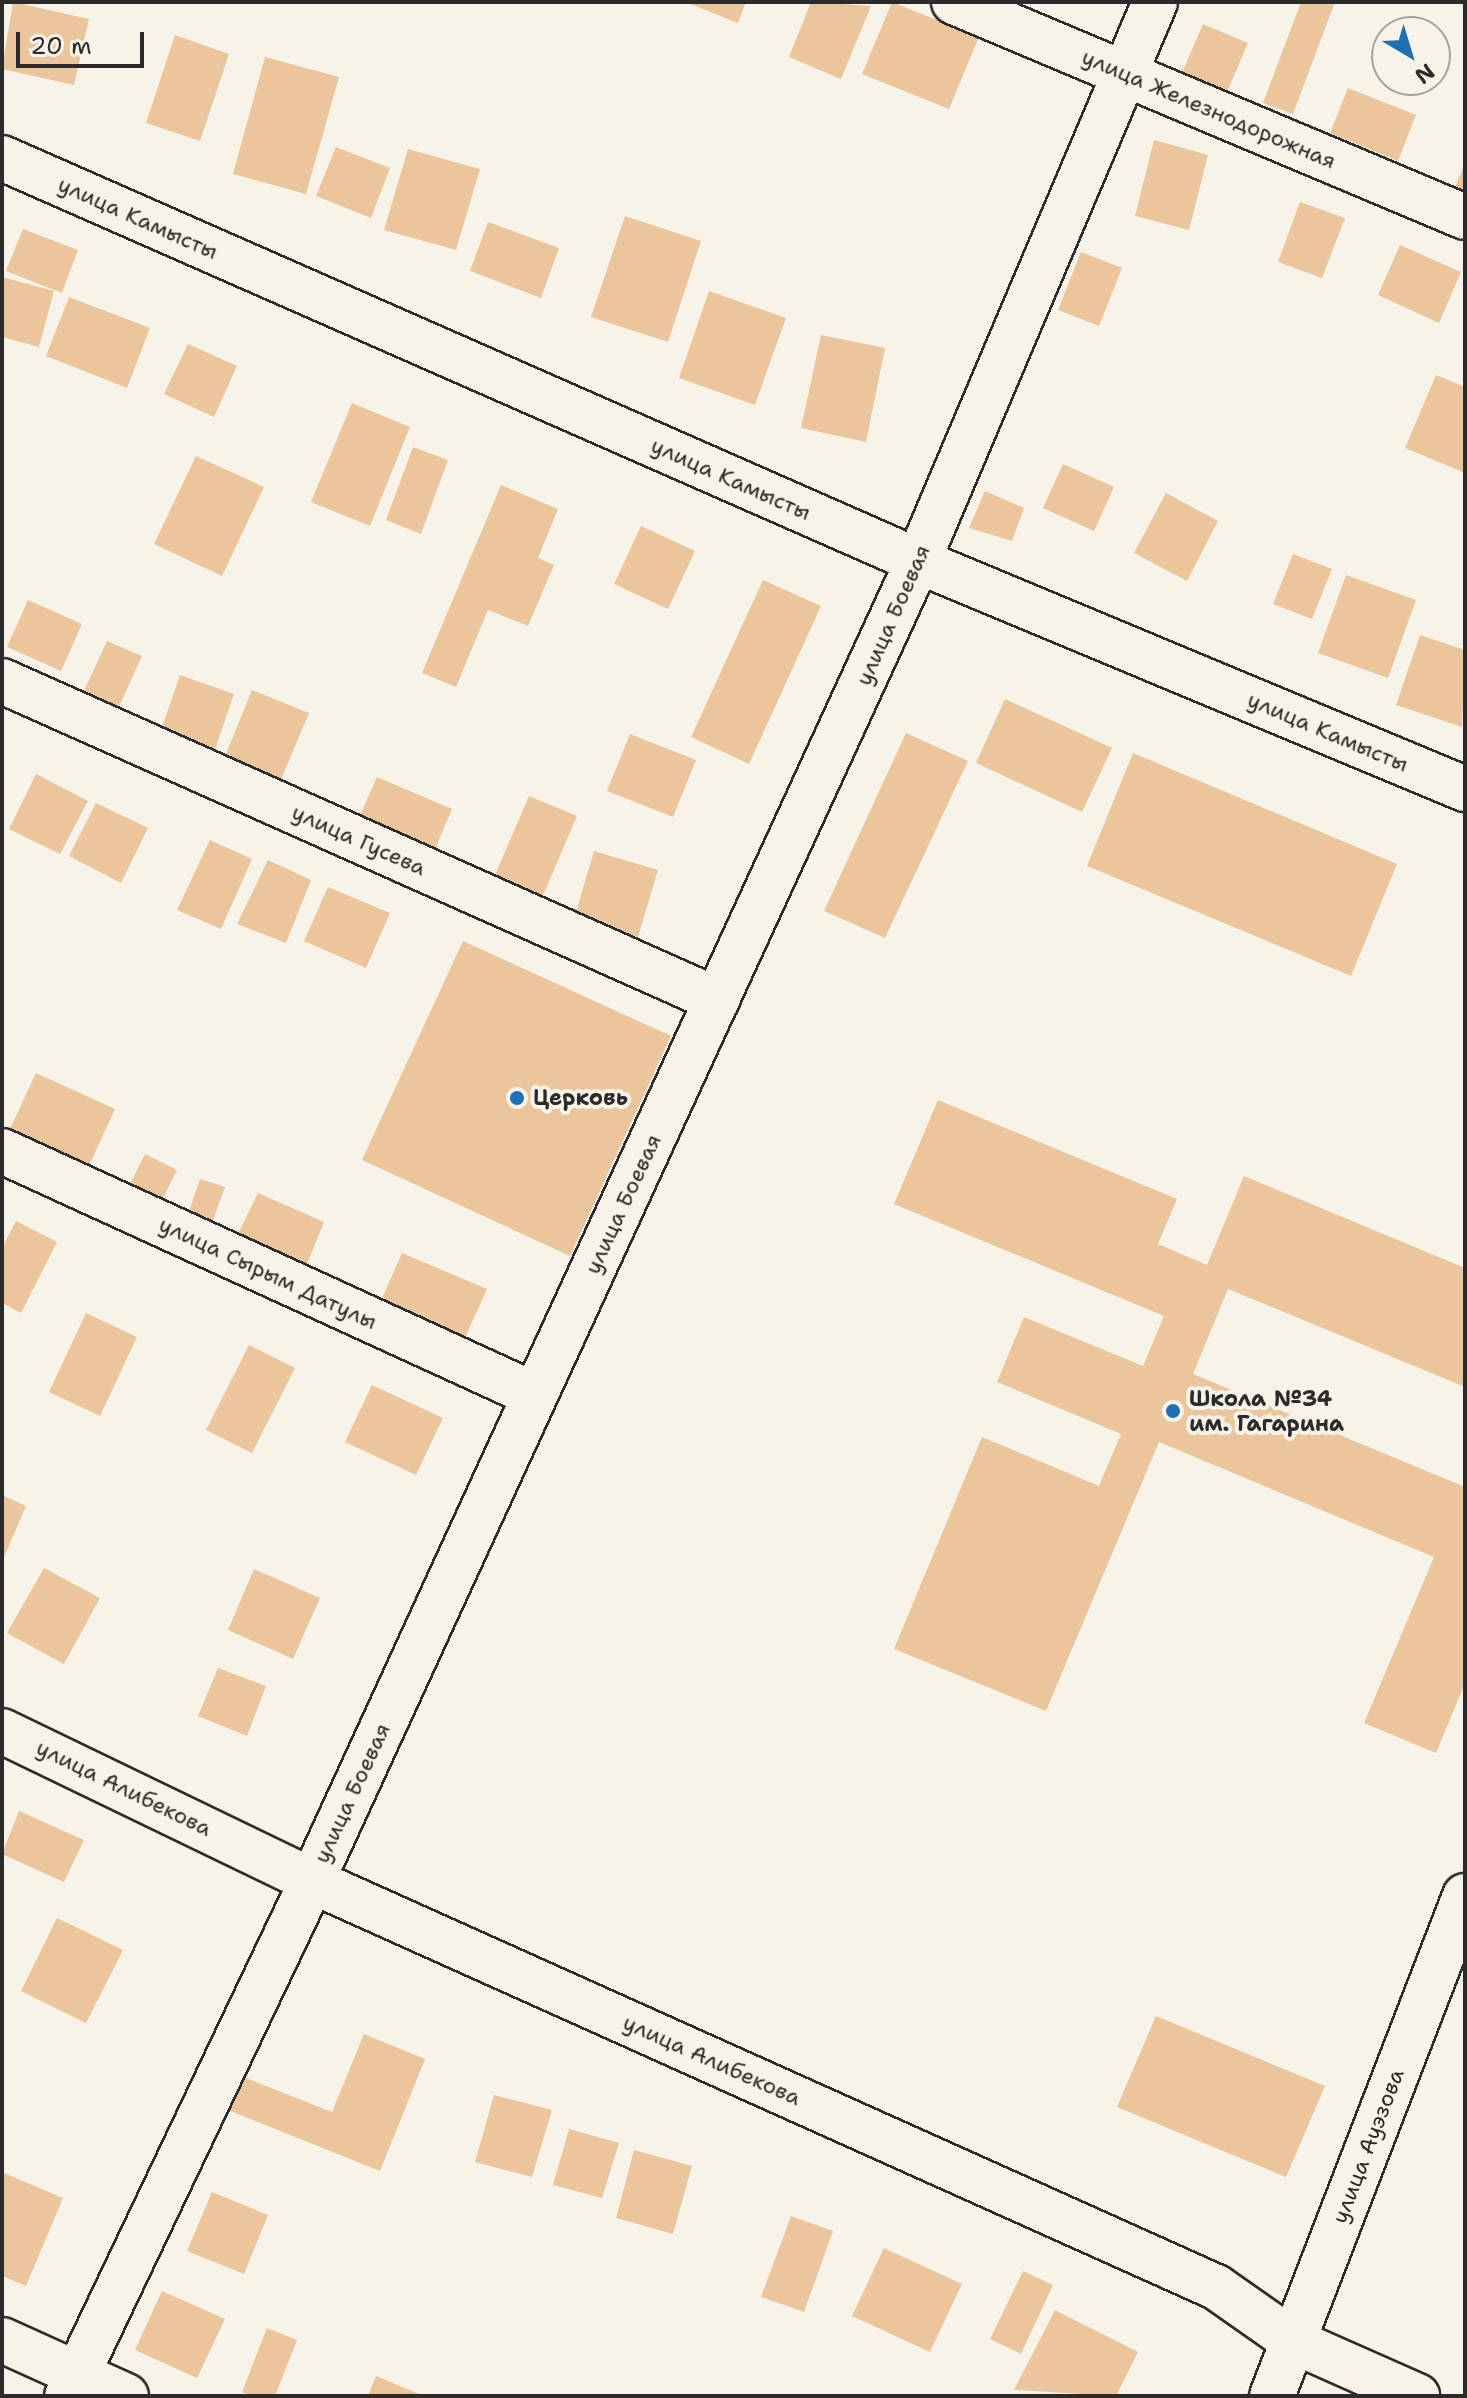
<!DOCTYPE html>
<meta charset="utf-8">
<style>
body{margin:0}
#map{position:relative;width:1467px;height:2398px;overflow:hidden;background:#f7f3e8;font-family:"Shantell Sans",sans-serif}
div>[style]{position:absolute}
.building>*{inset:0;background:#ebc69c}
.roads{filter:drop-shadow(2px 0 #2b2b2b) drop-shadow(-2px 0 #2b2b2b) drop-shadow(0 2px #2b2b2b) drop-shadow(0 -2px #2b2b2b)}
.minor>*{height:44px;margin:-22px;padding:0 22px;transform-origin:22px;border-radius:22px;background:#f7f3e8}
.tertiary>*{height:44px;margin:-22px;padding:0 22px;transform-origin:22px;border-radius:22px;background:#f7f3e8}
.dots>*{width:22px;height:22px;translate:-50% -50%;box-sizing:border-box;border:4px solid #f7f3e8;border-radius:50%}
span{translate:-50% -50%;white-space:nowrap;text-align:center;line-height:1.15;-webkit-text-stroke:8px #f7f3e8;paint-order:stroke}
.street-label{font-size:22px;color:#2b2b2b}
.poi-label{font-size:22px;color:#2b2b2b;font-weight:700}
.left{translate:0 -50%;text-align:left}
.frame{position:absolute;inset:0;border:4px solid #2b2b2b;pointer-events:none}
.north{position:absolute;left:1371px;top:16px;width:80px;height:80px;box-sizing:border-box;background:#f7f3e8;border:2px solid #a5a39c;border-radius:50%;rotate:142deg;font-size:22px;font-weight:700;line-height:32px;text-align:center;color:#2b2b2b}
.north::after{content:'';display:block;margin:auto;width:28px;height:36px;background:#1f6fb2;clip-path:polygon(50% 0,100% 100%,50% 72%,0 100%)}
.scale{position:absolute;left:16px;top:32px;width:128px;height:36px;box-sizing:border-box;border:4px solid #2b2b2b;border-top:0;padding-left:10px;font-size:24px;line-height:28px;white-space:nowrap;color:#2b2b2b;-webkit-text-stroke:6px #f7f3e8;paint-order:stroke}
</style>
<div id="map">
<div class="building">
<i style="clip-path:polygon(13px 2px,89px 19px,74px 85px,2px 69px)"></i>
<i style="clip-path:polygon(685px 2px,746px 2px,738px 23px)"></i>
<i style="clip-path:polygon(811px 2px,871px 6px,841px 79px,789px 57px)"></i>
<i style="clip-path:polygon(892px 2px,979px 37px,949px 109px,862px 74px)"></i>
<i style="clip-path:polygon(1301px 2px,1335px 2px,1293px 114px,1263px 103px)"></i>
<i style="clip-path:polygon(1203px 24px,1248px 43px,1227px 92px,1182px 73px)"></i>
<i style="clip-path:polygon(175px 35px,229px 54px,200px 141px,146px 123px)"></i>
<i style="clip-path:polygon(265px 57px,339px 77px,306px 194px,233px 174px)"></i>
<i style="clip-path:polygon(1348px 88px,1416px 115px,1398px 161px,1330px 133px)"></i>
<i style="clip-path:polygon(1154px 140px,1208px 155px,1189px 230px,1135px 216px)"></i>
<i style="clip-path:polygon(336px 147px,390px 168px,371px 218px,316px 196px)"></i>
<i style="clip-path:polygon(408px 149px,480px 169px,456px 250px,384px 230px)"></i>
<i style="clip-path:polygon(1465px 163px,1465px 197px,1453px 192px)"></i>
<i style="clip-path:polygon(1300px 202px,1345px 218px,1322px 278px,1278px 262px)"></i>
<i style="clip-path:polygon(625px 216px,701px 241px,668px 342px,591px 317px)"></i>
<i style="clip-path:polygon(488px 222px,559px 248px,541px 298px,470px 271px)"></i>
<i style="clip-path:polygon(23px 229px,78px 250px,62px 293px,6px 271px)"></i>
<i style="clip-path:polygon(1400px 245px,1461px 272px,1439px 323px,1378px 295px)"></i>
<i style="clip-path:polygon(1081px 252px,1122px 268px,1099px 326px,1058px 310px)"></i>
<i style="clip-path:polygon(2px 277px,54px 291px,39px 347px,2px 337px)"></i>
<i style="clip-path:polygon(709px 291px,786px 318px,755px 405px,679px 378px)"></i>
<i style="clip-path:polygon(69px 297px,150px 328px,127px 388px,46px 356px)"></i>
<i style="clip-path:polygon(821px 335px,885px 348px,866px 442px,801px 428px)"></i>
<i style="clip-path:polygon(188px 344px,237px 366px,214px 417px,164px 394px)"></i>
<i style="clip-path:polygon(1436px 375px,1465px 387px,1465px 473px,1405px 448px)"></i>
<i style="clip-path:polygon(352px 403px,410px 427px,370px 526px,311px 502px)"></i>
<i style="clip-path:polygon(413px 447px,448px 460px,421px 534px,386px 520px)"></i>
<i style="clip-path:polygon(196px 456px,264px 487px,222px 576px,154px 544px)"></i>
<i style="clip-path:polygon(1063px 464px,1114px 487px,1094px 531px,1043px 508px)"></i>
<i style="clip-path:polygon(501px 485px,558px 509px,538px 558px,554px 565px,528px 626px,488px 610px,456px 687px,422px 673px)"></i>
<i style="clip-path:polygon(985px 491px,1024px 508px,1012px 541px,969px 528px)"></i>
<i style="clip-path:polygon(1166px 493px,1218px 521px,1187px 581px,1134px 553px)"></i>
<i style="clip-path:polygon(641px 526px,695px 551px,668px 609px,614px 584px)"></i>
<i style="clip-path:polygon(1293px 554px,1332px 569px,1312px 619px,1273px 604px)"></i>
<i style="clip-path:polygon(1346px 575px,1416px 600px,1388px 678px,1318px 653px)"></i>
<i style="clip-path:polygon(763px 580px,821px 606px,749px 764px,691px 737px)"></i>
<i style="clip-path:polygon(28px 600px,82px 624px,61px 671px,7px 647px)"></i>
<i style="clip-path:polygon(1420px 635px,1465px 650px,1462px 727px,1396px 705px)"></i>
<i style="clip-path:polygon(107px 641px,142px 656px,112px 722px,77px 706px)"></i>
<i style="clip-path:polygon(180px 675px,234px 694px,214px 752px,160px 733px)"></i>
<i style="clip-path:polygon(252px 690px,309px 713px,275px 794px,219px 771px)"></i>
<i style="clip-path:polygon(1005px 699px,1112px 748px,1082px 812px,976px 763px)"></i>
<i style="clip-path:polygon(906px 733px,968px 761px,885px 938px,824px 911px)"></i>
<i style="clip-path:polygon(630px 734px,696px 760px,673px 817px,607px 791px)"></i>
<i style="clip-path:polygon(1133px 753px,1397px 864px,1351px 976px,1087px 866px)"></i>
<i style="clip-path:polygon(36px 774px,88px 801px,60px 854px,9px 829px)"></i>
<i style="clip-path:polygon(377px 777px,452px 809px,430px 861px,354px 829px)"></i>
<i style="clip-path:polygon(529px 796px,577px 816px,536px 912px,488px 891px)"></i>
<i style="clip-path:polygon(96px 803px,148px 828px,121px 883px,69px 856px)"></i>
<i style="clip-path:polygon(210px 840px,252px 859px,221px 929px,177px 910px)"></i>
<i style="clip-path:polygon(594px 851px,658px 870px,638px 937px,574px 919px)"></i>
<i style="clip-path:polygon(268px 860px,311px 880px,286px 943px,237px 924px)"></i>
<i style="clip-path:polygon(328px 887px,390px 913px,366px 968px,304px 941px)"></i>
<i style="clip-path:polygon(463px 941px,671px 1036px,570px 1256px,362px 1160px)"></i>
<i style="clip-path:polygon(36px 1073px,115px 1109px,87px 1170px,8px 1133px)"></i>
<i style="clip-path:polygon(938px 1100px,1177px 1199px,1158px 1244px,1207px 1265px,1244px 1176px,1465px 1268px,1465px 1387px,1228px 1289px,1193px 1374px,1465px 1487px,1465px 1683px,1436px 1753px,1364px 1723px,1434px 1557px,1159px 1442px,1046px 1711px,894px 1649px,982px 1437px,1099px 1486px,1121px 1434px,997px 1382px,1024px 1317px,1143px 1366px,1164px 1316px,894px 1204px)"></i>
<i style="clip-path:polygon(145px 1154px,177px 1170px,160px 1204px,128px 1188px)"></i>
<i style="clip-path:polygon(200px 1179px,225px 1187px,209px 1231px,185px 1223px)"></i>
<i style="clip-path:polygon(258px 1193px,324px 1222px,303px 1274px,235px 1240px)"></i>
<i style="clip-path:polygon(16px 1221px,57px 1242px,21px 1313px,2px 1303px,2px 1248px)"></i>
<i style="clip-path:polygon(402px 1253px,487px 1289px,464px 1340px,380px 1303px)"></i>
<i style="clip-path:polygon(86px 1313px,137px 1337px,100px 1416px,49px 1392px)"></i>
<i style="clip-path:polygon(249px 1345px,295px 1368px,252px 1453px,206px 1430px)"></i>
<i style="clip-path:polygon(372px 1385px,443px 1418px,416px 1475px,345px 1442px)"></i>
<i style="clip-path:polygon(2px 1495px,26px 1506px,2px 1562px)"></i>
<i style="clip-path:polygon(44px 1568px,100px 1598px,64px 1664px,7px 1633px)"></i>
<i style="clip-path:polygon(254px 1569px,320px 1598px,293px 1659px,228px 1630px)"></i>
<i style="clip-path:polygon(218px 1668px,266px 1686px,247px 1736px,198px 1716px)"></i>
<i style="clip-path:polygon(19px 1811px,84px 1840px,64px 1882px,2px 1854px)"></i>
<i style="clip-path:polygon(57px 1918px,123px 1950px,86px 2023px,21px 1991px)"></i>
<i style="clip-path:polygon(1156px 2016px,1325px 2086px,1286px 2177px,1117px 2107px)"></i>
<i style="clip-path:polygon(364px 2034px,425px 2059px,380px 2171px,228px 2110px,241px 2076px,332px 2112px)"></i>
<i style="clip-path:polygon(494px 2095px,552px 2110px,532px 2177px,475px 2162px)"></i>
<i style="clip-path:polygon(569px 2129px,619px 2143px,602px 2198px,553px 2185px)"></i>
<i style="clip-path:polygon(634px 2150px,692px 2166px,673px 2234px,616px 2218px)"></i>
<i style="clip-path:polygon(4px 2173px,63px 2198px,26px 2286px,2px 2276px)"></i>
<i style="clip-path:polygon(212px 2192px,268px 2215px,244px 2274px,187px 2251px)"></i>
<i style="clip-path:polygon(791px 2216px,833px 2231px,804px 2312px,761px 2297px)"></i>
<i style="clip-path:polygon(884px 2248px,962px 2284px,930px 2352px,852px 2316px)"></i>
<i style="clip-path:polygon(1023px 2271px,1053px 2285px,1021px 2354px,990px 2339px)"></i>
<i style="clip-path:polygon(162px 2291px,225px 2319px,197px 2378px,135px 2350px)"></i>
<i style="clip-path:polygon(1055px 2310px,1138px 2352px,1116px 2396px,1014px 2390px)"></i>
<i style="clip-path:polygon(267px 2328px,297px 2340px,275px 2396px,252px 2396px,242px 2392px)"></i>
<i style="clip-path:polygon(376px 2376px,424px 2396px,368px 2396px)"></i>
</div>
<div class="roads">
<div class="minor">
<i style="left:954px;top:2px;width:554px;rotate:22.82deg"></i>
<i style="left:2px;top:158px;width:1001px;rotate:23.75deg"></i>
<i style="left:918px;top:561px;width:593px;rotate:22.63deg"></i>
<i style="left:2px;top:681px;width:783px;rotate:24.04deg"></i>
<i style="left:2px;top:1151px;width:586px;rotate:24.6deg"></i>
<i style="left:2px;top:2340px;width:136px;rotate:24.3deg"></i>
<i style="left:67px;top:2396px;width:570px;rotate:-64.56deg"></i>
<i style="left:312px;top:1881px;width:1452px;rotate:-65.34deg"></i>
<i style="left:918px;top:561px;width:607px;rotate:-67.02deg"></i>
<i style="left:1272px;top:2396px;width:536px;rotate:-68.89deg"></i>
</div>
<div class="tertiary">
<i style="left:2px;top:1731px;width:344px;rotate:25.8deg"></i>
<i style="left:312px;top:1881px;width:991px;rotate:24.19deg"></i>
<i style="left:1216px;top:2287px;width:94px;rotate:35deg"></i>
<i style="left:1293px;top:2341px;width:136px;rotate:23.9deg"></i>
</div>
</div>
<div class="dots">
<i style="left:517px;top:1098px;background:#1f6fb2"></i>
<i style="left:1173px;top:1411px;background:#1f6fb2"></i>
</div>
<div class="street-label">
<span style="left:1209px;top:109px;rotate:23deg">улица Железнодорожная</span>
<span style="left:138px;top:218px;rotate:24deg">улица Камысты</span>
<span style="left:731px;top:479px;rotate:24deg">улица Камысты</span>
<span style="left:893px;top:615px;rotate:-66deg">улица Боевая</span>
<span style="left:1328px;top:732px;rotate:23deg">улица Камысты</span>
<span style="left:359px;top:840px;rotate:24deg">улица Гусева</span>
<span style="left:623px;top:1204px;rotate:-65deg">улица Боевая</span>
<span style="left:268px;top:1273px;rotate:25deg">улица Сырым Датулы</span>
<span style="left:124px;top:1788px;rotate:26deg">улица Алибекова</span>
<span style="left:352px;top:1793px;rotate:-65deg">улица Боевая</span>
<span style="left:712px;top:2060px;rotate:24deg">улица Алибекова</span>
<span style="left:1368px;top:2146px;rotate:-69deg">улица Ауэзова</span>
</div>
<div class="poi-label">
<span class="left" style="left:533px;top:1098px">Церковь</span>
<span class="left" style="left:1189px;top:1411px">Школа №34<br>им. Гагарина</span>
</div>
<div class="frame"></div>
<div class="north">N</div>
<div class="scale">20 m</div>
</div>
